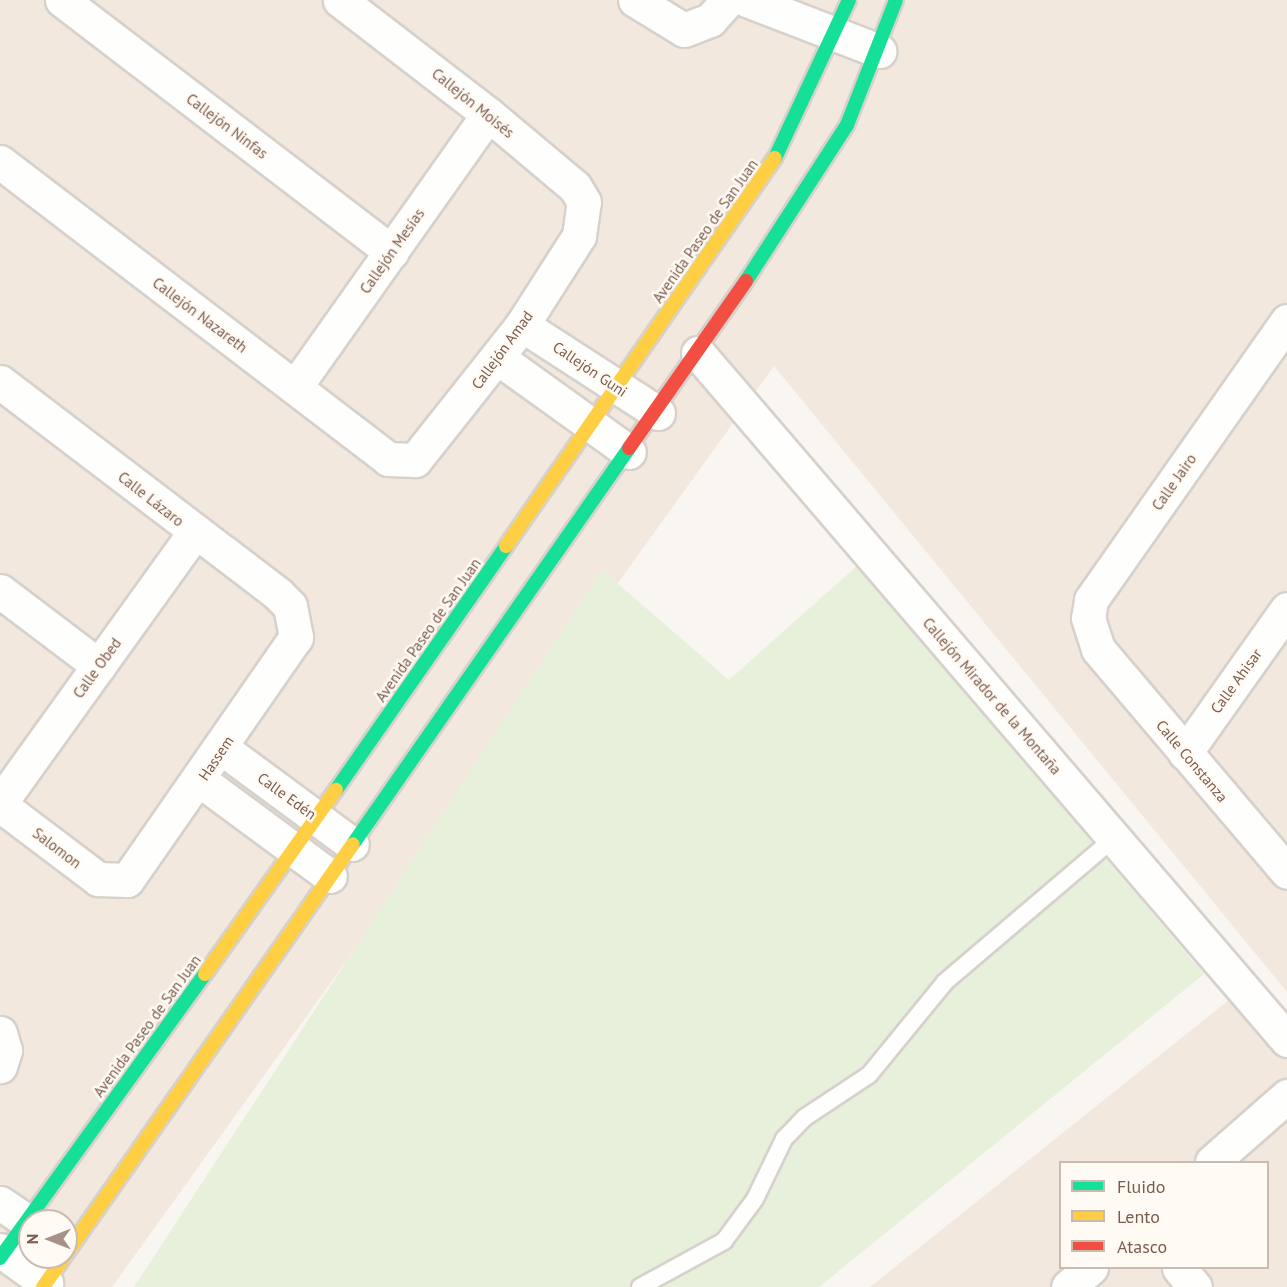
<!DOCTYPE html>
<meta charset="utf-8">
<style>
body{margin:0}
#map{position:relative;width:1287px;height:1287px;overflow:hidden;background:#f9f5f0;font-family:"PT Sans",sans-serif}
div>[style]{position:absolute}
.residential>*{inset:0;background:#f2e8de}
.green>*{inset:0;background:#e7f0db}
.roads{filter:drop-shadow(2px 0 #d7d1cb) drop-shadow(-2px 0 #d7d1cb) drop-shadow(0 2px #d7d1cb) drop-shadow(0 -2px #d7d1cb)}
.lane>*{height:16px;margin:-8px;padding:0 8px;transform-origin:8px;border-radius:8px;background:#fefefd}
.street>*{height:33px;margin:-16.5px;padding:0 16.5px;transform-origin:16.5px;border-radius:16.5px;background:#fefefd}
.fast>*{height:14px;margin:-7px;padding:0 7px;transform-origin:7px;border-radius:7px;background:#16e098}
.slow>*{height:14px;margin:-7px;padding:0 7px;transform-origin:7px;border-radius:7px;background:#ffcf43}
.jam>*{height:14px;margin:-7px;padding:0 7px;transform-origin:7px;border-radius:7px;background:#f24e42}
span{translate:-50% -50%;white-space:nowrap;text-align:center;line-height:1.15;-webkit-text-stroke:5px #fffaf3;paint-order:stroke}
.street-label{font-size:15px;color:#7a5c4d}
.legend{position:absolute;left:1059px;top:1161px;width:210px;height:108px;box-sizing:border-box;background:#fffaf3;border:2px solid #cabbb1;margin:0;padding:8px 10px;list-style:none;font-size:18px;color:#7a5c4d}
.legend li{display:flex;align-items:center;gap:12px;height:30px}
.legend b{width:30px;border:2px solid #cabbb1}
.north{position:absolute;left:18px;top:1209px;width:60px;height:60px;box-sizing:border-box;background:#fffaf3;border:2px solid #cabbb1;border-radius:50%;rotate:270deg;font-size:16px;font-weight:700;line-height:24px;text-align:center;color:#7a5c4d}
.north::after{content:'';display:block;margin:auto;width:21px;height:27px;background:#a69286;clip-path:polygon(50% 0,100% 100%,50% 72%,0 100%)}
</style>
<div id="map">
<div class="residential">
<i style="clip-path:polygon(evenodd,0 0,1287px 0,1287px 992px,774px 366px,112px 1287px,0 1287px,0 0,30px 1221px,66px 1221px,66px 1257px,30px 1257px,30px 1221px)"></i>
<i style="clip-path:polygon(evenodd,1244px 988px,1287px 1039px,1287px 1287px,870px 1287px,1244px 988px,1060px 1162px,1268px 1162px,1268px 1268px,1060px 1268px,1060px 1162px)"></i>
</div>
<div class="green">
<i style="clip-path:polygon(857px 566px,1204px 974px,819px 1287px,134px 1287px,602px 570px,729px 680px)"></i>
</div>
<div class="roads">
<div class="lane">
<i style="left:640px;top:1287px;width:96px;rotate:-28.7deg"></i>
<i style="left:724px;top:1241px;width:52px;rotate:-53.6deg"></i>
<i style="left:755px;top:1199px;width:67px;rotate:-64.2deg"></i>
<i style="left:784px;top:1139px;width:29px;rotate:-46deg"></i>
<i style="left:804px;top:1118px;width:78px;rotate:-33.5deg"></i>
<i style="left:869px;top:1075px;width:120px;rotate:-50.7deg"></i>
<i style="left:945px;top:982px;width:222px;rotate:-40.4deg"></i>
</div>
<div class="street">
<i style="left:62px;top:0;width:415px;rotate:37.4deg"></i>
<i style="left:635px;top:0;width:57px;rotate:31.5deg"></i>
<i style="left:684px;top:30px;width:28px;rotate:-21deg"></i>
<i style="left:710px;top:20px;width:27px;rotate:-48deg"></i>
<i style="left:747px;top:0;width:142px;rotate:21.1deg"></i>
<i style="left:0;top:162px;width:489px;rotate:37.4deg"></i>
<i style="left:388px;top:459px;width:27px;rotate:2deg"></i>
<i style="left:415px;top:460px;width:172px;rotate:-51.6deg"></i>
<i style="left:522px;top:325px;width:106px;rotate:-57.4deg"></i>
<i style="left:579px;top:236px;width:34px;rotate:-82deg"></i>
<i style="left:584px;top:202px;width:17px;rotate:-121deg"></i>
<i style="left:575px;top:187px;width:114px;rotate:-140deg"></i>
<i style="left:488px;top:114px;width:187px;rotate:-142.4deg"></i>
<i style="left:1287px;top:321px;width:341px;rotate:125.1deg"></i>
<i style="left:1091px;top:600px;width:18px;rotate:99deg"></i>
<i style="left:1088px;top:618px;width:33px;rotate:72deg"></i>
<i style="left:1098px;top:649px;width:292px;rotate:49.7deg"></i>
<i style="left:522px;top:325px;width:162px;rotate:32.9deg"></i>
<i style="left:698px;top:353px;width:905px;rotate:49.39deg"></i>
<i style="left:498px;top:358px;width:161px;rotate:35.7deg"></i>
<i style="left:0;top:382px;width:350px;rotate:37.3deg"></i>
<i style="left:278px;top:594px;width:17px;rotate:45deg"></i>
<i style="left:290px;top:606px;width:32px;rotate:79deg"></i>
<i style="left:296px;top:637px;width:296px;rotate:124.8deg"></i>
<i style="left:127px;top:880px;width:29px;rotate:-178deg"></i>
<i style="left:98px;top:879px;width:123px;rotate:-142.9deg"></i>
<i style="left:295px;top:387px;width:334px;rotate:-54.7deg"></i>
<i style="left:0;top:591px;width:124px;rotate:37.1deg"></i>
<i style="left:223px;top:749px;width:160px;rotate:36.4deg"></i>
<i style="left:1185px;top:753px;width:176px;rotate:-54.7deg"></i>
<i style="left:201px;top:781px;width:160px;rotate:36.4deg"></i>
<i style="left:0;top:803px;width:332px;rotate:-54.3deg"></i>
<i style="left:0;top:1033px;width:18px;rotate:74deg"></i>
<i style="left:5px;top:1050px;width:17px;rotate:107deg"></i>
<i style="left:1212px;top:1162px;width:100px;rotate:-41.3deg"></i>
<i style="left:0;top:1203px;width:36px;rotate:34deg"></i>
<i style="left:0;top:1250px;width:57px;rotate:35.7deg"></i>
<i style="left:1179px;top:1268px;width:25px;rotate:50deg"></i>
<i style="left:1068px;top:1287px;width:30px;rotate:-40deg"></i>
</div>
<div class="fast">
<i style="left:775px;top:158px;width:174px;rotate:-64.9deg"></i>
<i style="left:746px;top:281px;width:186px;rotate:-57.1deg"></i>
<i style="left:847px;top:125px;width:134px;rotate:-68.6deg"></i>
<i style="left:336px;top:790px;width:297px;rotate:-55.1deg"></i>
<i style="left:353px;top:844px;width:483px;rotate:-55.1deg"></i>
<i style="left:0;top:1258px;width:350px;rotate:-54.2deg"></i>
</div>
<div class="slow">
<i style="left:506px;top:546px;width:472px;rotate:-55.3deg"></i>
<i style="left:205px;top:974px;width:226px;rotate:-54.6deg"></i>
<i style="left:66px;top:1254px;width:500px;rotate:-55.01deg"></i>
<i style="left:43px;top:1287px;width:37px;rotate:-55deg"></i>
</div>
<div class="jam">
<i style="left:629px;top:448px;width:204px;rotate:-55deg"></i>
</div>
</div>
<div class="street-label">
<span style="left:473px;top:103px;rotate:39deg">Callejón Moisés</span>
<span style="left:227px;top:126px;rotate:37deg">Callejón Ninfas</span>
<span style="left:705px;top:231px;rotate:-55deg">Avenida Paseo de San Juan</span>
<span style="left:392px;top:251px;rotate:-55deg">Callejón Mesías</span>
<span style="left:200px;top:315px;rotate:37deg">Callejón Nazareth</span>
<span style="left:502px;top:350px;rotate:-54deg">Callejón Amad</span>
<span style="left:590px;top:369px;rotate:34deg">Callejón Guni</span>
<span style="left:1174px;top:482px;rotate:-55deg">Calle Jairo</span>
<span style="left:151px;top:499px;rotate:38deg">Calle Lázaro</span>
<span style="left:428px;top:630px;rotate:-55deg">Avenida Paseo de San Juan</span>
<span style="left:97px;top:668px;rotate:-54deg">Calle Obed</span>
<span style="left:1236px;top:681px;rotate:-54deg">Calle Ahisar</span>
<span style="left:992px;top:696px;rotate:49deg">Callejón Mirador de la Montaña</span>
<span style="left:216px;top:758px;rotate:-56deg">Hassem</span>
<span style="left:1192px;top:761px;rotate:50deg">Calle Constanza</span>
<span style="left:287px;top:796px;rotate:36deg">Calle Edén</span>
<span style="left:57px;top:848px;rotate:37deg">Salomon</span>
<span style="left:147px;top:1026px;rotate:-54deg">Avenida Paseo de San Juan</span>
</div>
<ul class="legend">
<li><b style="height:8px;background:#16e098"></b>Fluido</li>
<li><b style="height:8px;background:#ffcf43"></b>Lento</li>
<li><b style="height:8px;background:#f24e42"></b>Atasco</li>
</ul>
<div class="north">N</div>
</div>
